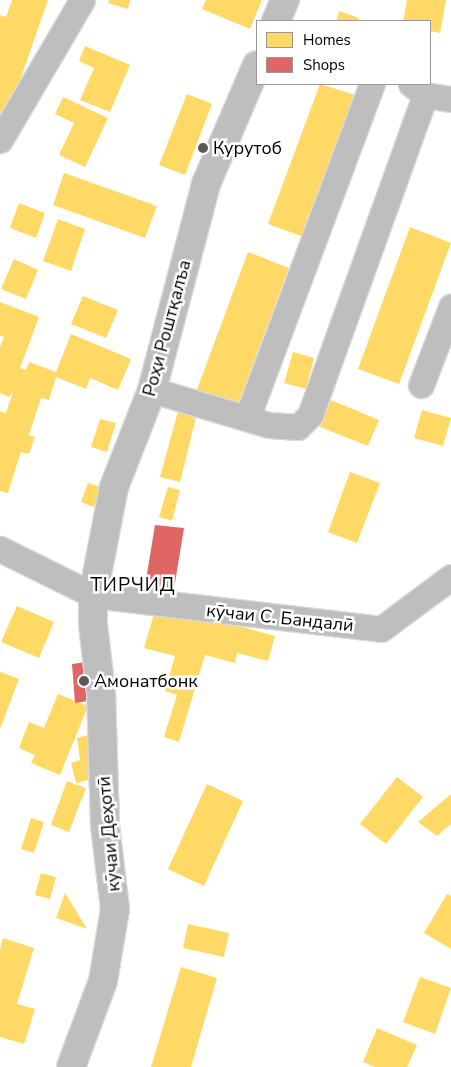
<!DOCTYPE html>
<meta charset="utf-8">
<style>
body{margin:0}
#map{position:relative;width:451px;height:1067px;overflow:hidden;background:#fff;font-family:"Nunito Sans",sans-serif}
div>[style]{position:absolute}
.homes>*{inset:0;background:#ffd966}
.shops>*{inset:0;background:#e06666}
.roads{filter:drop-shadow(1px 0 #dbdbdb) drop-shadow(-1px 0 #dbdbdb) drop-shadow(0 1px #dbdbdb) drop-shadow(0 -1px #dbdbdb)}
.minor>*{height:25px;margin:-12.5px;padding:0 12.5px;transform-origin:12.5px;border-radius:12.5px;background:#bebebe}
.major>*{height:28px;margin:-14px;padding:0 14px;transform-origin:14px;border-radius:14px;background:#bebebe}
.dots>*{width:14px;height:14px;translate:-50% -50%;box-sizing:border-box;border:2px solid #fff;border-radius:50%}
span{translate:-50% -50%;white-space:nowrap;text-align:center;line-height:1.15;-webkit-text-stroke:5px #fff;paint-order:stroke}
.poi-label{font-size:18px;color:#000}
.left{translate:0 -50%;text-align:left}
.street-label{font-size:18px;color:#000}
.neighbourhood-label{font-size:19px;color:#000;letter-spacing:1px}
.legend{position:absolute;left:256px;top:20px;width:175px;height:65px;box-sizing:border-box;background:#fff;border:1px solid #999;margin:0;padding:6px 9px;list-style:none;font-size:15px;color:#000}
.legend li{display:flex;align-items:center;gap:10px;height:25px}
.legend b{width:25px;border:1px solid #999}
</style>
<div id="map">
<div class="homes">
<i style="clip-path:polygon(12px 0,48px 0,3px 129px,0 127px,0 15px,6px 17px)"></i>
<i style="clip-path:polygon(109px 0,130px 0,128px 9px,108px 3px)"></i>
<i style="clip-path:polygon(206px 0,262px 0,250px 29px,202px 9px)"></i>
<i style="clip-path:polygon(407px 0,446px 0,440px 33px,430px 31px,430px 21px,403px 21px)"></i>
<i style="clip-path:polygon(339px 11px,359px 18px,358px 21px,336px 21px)"></i>
<i style="clip-path:polygon(85px 46px,130px 65px,110px 112px,80px 100px,94px 68px,79px 61px)"></i>
<i style="clip-path:polygon(320px 84px,362px 97px,309px 239px,268px 224px)"></i>
<i style="clip-path:polygon(187px 94px,212px 104px,185px 175px,159px 165px)"></i>
<i style="clip-path:polygon(63px 97px,108px 118px,85px 167px,59px 155px,74px 123px,55px 114px)"></i>
<i style="clip-path:polygon(64px 173px,157px 206px,145px 238px,53px 205px)"></i>
<i style="clip-path:polygon(19px 203px,45px 213px,36px 238px,10px 228px)"></i>
<i style="clip-path:polygon(58px 219px,85px 229px,71px 271px,43px 261px)"></i>
<i style="clip-path:polygon(410px 227px,451px 243px,399px 384px,358px 369px)"></i>
<i style="clip-path:polygon(248px 252px,289px 268px,236px 410px,195px 395px)"></i>
<i style="clip-path:polygon(14px 259px,38px 270px,26px 299px,1px 289px)"></i>
<i style="clip-path:polygon(83px 296px,118px 310px,106px 338px,71px 324px)"></i>
<i style="clip-path:polygon(0 302px,39px 317px,20px 368px,26px 370px,29px 362px,56px 372px,71px 334px,131px 359px,118px 390px,90px 378px,86px 389px,56px 377px,49px 400px,41px 398px,29px 435px,35px 437px,29px 454px,21px 452px,8px 493px,0 491px,0 411px,6px 413px,13px 392px,9px 397px,0 393px,0 347px,4px 337px,0 336px)"></i>
<i style="clip-path:polygon(293px 352px,314px 358px,306px 389px,284px 383px)"></i>
<i style="clip-path:polygon(331px 400px,379px 420px,368px 446px,320px 427px)"></i>
<i style="clip-path:polygon(180px 404px,198px 409px,180px 482px,160px 477px)"></i>
<i style="clip-path:polygon(422px 410px,451px 418px,443px 446px,414px 438px)"></i>
<i style="clip-path:polygon(100px 419px,116px 423px,107px 452px,91px 447px)"></i>
<i style="clip-path:polygon(350px 472px,380px 483px,357px 543px,328px 532px)"></i>
<i style="clip-path:polygon(88px 483px,101px 487px,94px 507px,81px 502px)"></i>
<i style="clip-path:polygon(168px 487px,180px 490px,172px 521px,159px 517px)"></i>
<i style="clip-path:polygon(17px 606px,54px 622px,39px 658px,1px 642px)"></i>
<i style="clip-path:polygon(155px 610px,186px 619px,188px 612px,275px 636px,268px 661px,237px 653px,235px 663px,205px 655px,179px 742px,164px 737px,177px 695px,165px 691px,175px 656px,144px 648px)"></i>
<i style="clip-path:polygon(0 672px,19px 679px,0 729px)"></i>
<i style="clip-path:polygon(58px 694px,88px 706px,60px 775px,31px 763px,35px 755px,19px 748px,29px 722px,44px 728px)"></i>
<i style="clip-path:polygon(95px 733px,100px 777px,76px 783px,71px 763px,80px 760px,77px 738px)"></i>
<i style="clip-path:polygon(397px 777px,423px 797px,386px 844px,360px 824px)"></i>
<i style="clip-path:polygon(67px 781px,86px 788px,69px 832px,51px 825px)"></i>
<i style="clip-path:polygon(207px 784px,243px 801px,204px 886px,168px 869px)"></i>
<i style="clip-path:polygon(451px 794px,451px 824px,437px 836px,418px 822px)"></i>
<i style="clip-path:polygon(31px 818px,44px 822px,34px 853px,21px 849px)"></i>
<i style="clip-path:polygon(41px 873px,56px 877px,50px 899px,35px 895px)"></i>
<i style="clip-path:polygon(65px 893px,87px 929px,56px 918px)"></i>
<i style="clip-path:polygon(447px 894px,451px 896px,451px 949px,424px 933px)"></i>
<i style="clip-path:polygon(188px 924px,229px 933px,224px 957px,183px 948px)"></i>
<i style="clip-path:polygon(3px 938px,34px 948px,17px 1004px,35px 1009px,24px 1044px,0 1037px,0 950px)"></i>
<i style="clip-path:polygon(181px 967px,217px 978px,191px 1067px,151px 1067px)"></i>
<i style="clip-path:polygon(420px 977px,451px 988px,435px 1034px,403px 1022px)"></i>
<i style="clip-path:polygon(377px 1028px,417px 1045px,407px 1067px,375px 1067px,363px 1062px)"></i>
</div>
<div class="shops">
<i style="clip-path:polygon(155px 525px,184px 528px,173px 595px,144px 592px)"></i>
<i style="clip-path:polygon(94px 661px,94px 700px,75px 703px,72px 664px)"></i>
</div>
<div class="roads">
<div class="minor">
<i style="left:411px;top:84px;width:18px;rotate:38deg"></i>
<i style="left:425px;top:95px;width:26px;rotate:9deg"></i>
<i style="left:0;top:140px;width:162px;rotate:-59.6deg"></i>
<i style="left:421px;top:385px;width:84px;rotate:-69deg"></i>
<i style="left:152px;top:390px;width:122px;rotate:16.7deg"></i>
<i style="left:269px;top:425px;width:29px;rotate:4deg"></i>
<i style="left:298px;top:427px;width:17px;rotate:-45deg"></i>
<i style="left:310px;top:415px;width:340px;rotate:-70.2deg"></i>
<i style="left:247px;top:418px;width:357px;rotate:-69.5deg"></i>
<i style="left:0;top:549px;width:104px;rotate:26.3deg"></i>
<i style="left:93px;top:595px;width:290px;rotate:6.7deg"></i>
<i style="left:381px;top:629px;width:87px;rotate:-36.6deg"></i>
</div>
<div class="major">
<i style="left:276px;top:21px;width:23px;rotate:-67deg"></i>
<i style="left:71px;top:1067px;width:92px;rotate:-69.6deg"></i>
<i style="left:103px;top:981px;width:73px;rotate:-80.5deg"></i>
<i style="left:115px;top:909px;width:85px;rotate:-96.8deg"></i>
<i style="left:105px;top:825px;width:133px;rotate:-91.7deg"></i>
<i style="left:101px;top:692px;width:67px;rotate:-96.8deg"></i>
<i style="left:93px;top:625px;width:30px;rotate:-90deg"></i>
<i style="left:93px;top:595px;width:110px;rotate:-79deg"></i>
<i style="left:114px;top:487px;width:104px;rotate:-68.6deg"></i>
<i style="left:152px;top:390px;width:213px;rotate:-75.3deg"></i>
<i style="left:206px;top:184px;width:129px;rotate:-66.8deg"></i>
</div>
</div>
<div class="dots">
<i style="left:203px;top:148px;background:#595959"></i>
<i style="left:84px;top:681px;background:#595959"></i>
</div>
<div class="poi-label">
<span class="left" style="left:213px;top:148px">Курутоб</span>
<span class="left" style="left:94px;top:681px">Амонатбонк</span>
</div>
<div class="street-label">
<span style="left:167px;top:328px;rotate:-75deg">Роҳи Роштқалъа</span>
<span style="left:280px;top:618px;rotate:6deg">кӯчаи С. Бандалӣ</span>
<span style="left:109px;top:834px;rotate:-95deg">кӯчаи Деҳотӣ</span>
</div>
<div class="neighbourhood-label">
<span style="left:133px;top:586px">ТИРЧИД</span>
</div>
<ul class="legend">
<li><b style="height:14px;background:#ffd966"></b>Homes</li>
<li><b style="height:14px;background:#e06666"></b>Shops</li>
</ul>
</div>
